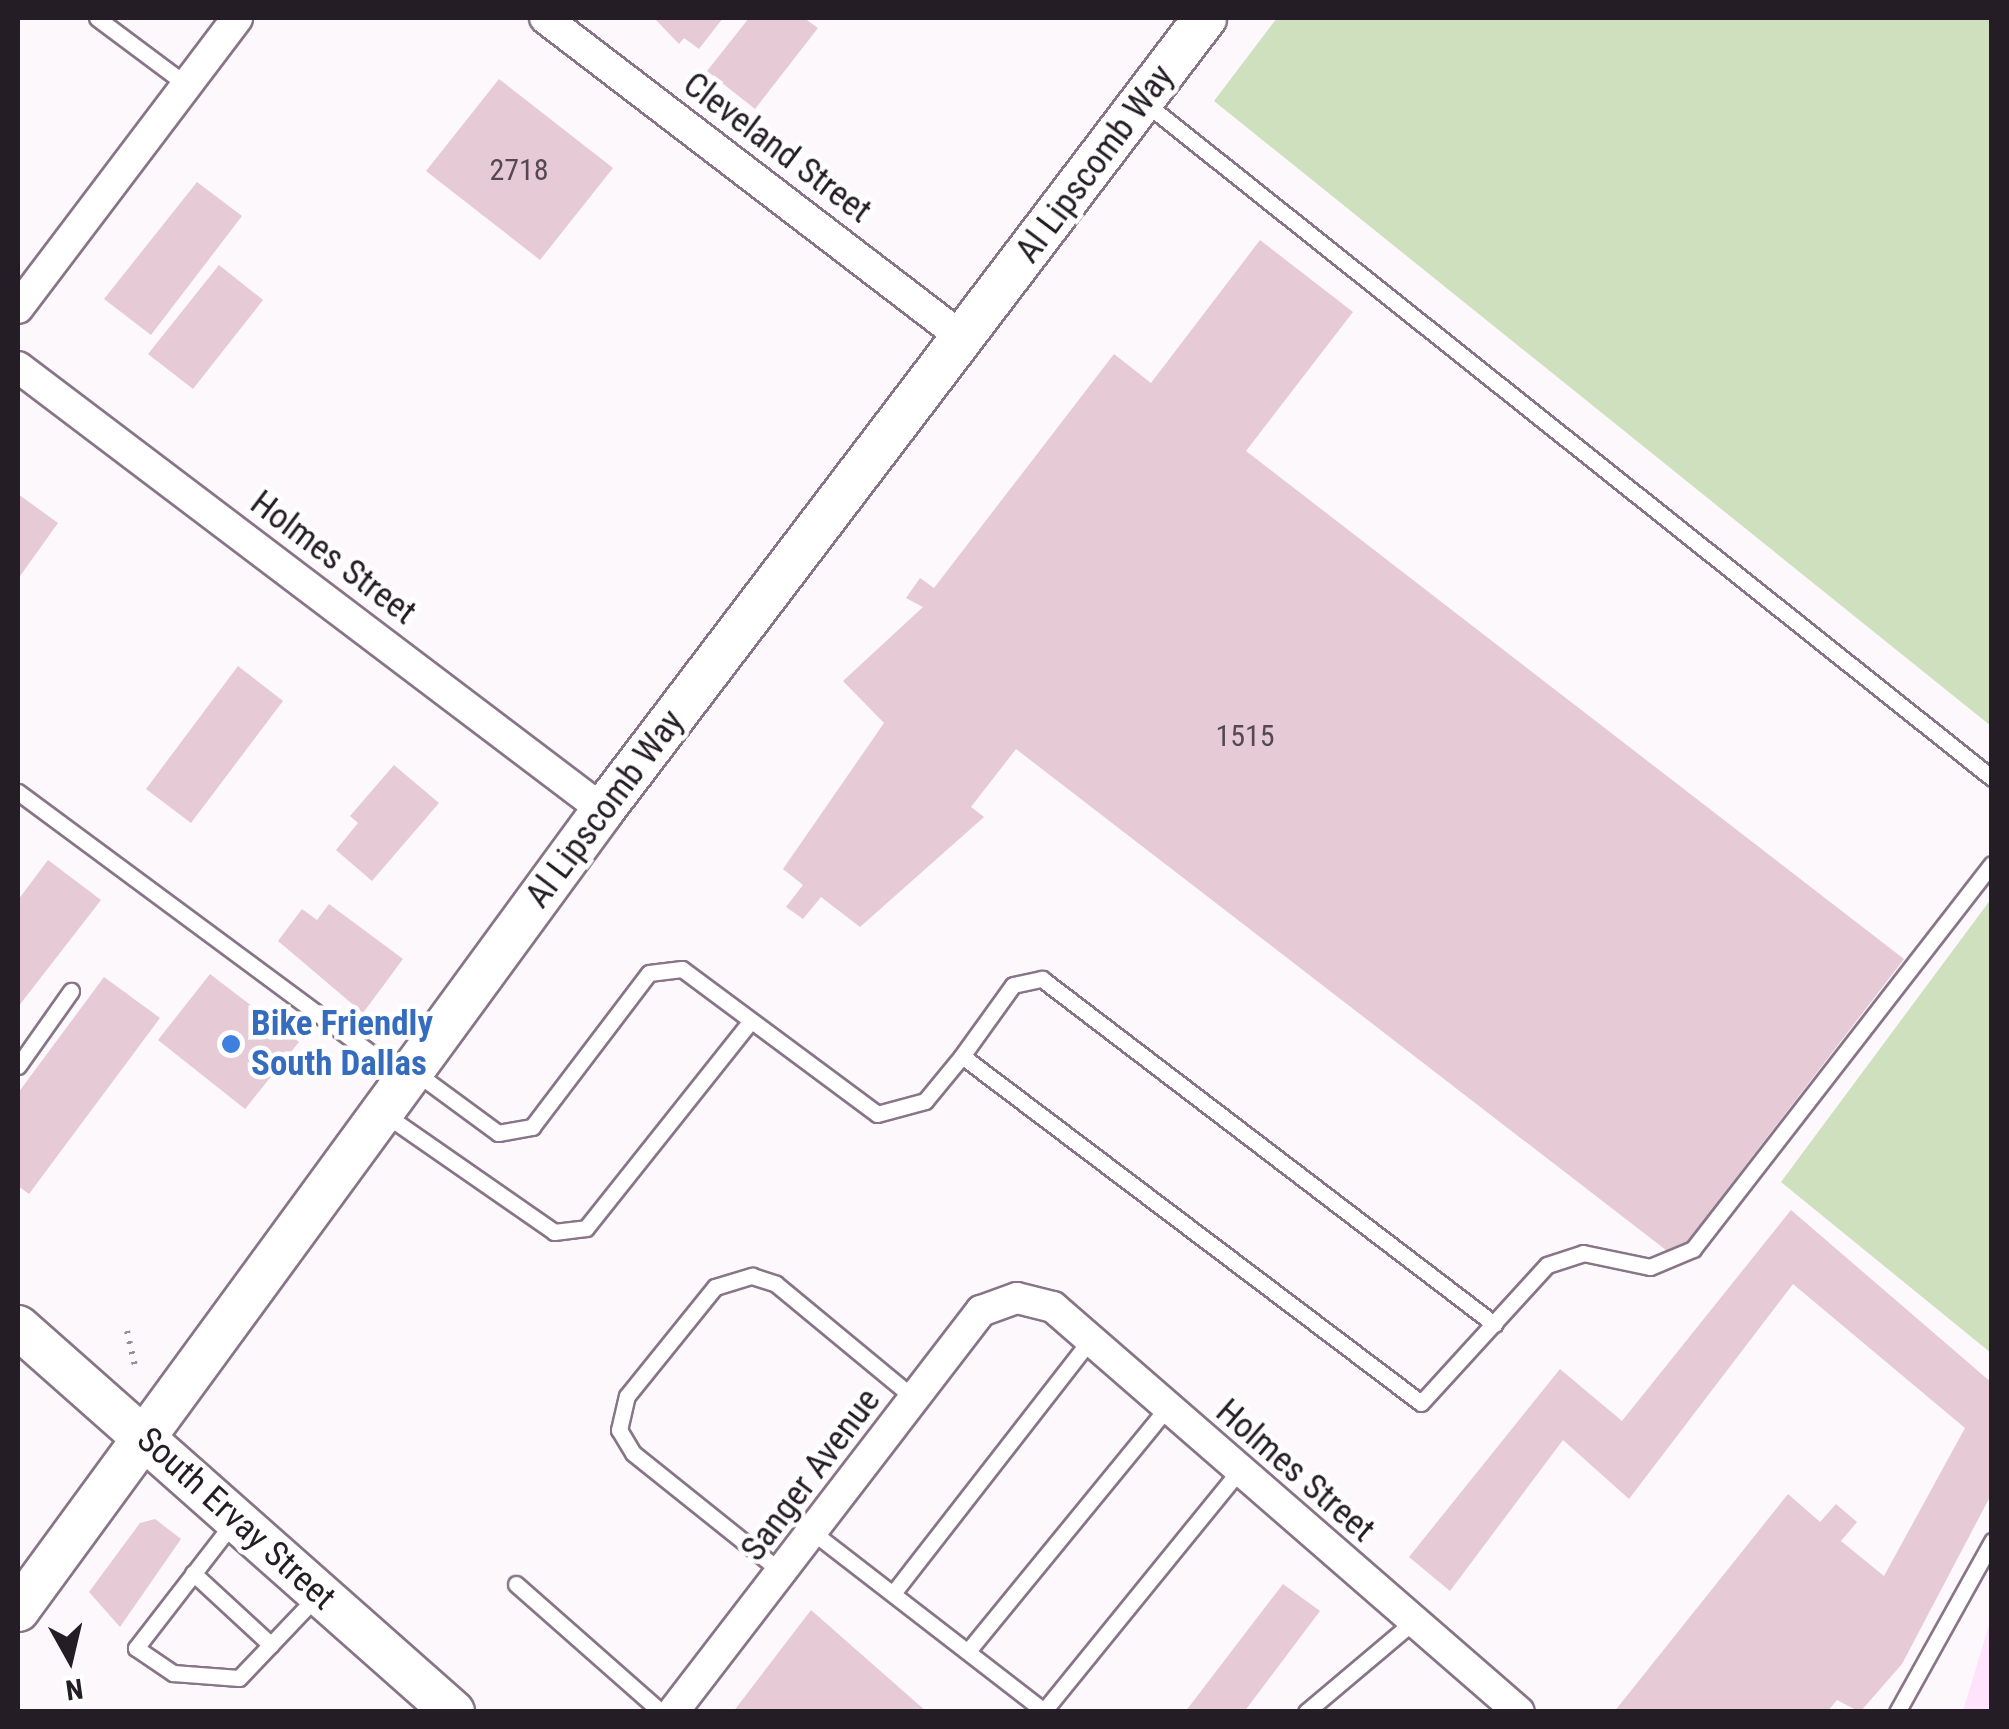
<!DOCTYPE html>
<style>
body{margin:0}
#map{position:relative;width:2009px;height:1729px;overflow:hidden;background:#fdf8fc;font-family:"Roboto Condensed",sans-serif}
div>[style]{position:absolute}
.built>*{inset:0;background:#ffe3fd}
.green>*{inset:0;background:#cee0bd}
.building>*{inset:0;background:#e6cad5}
.path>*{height:6px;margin-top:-3px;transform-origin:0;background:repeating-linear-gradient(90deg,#969096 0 2.5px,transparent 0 10.5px)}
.roads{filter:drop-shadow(2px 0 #887587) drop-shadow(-2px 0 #887587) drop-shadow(0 2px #887587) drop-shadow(0 -2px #887587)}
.lane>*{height:15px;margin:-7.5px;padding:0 7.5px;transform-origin:7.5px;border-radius:7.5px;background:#fff}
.street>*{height:30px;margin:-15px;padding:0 15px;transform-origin:15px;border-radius:15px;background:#fff}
.secondary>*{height:42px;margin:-21px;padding:0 21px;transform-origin:21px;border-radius:21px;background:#fff}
.dots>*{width:28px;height:28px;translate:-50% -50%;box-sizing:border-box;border:5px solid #fff;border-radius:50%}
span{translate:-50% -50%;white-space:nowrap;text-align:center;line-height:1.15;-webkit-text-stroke:9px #fff;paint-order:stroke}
.number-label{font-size:30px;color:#554851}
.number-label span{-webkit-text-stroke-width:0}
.street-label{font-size:35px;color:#251d25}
.shop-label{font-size:35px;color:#366cbe;font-weight:700}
.left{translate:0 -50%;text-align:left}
.frame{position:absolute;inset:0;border:20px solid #251d25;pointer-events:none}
.north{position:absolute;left:20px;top:1609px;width:100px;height:100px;-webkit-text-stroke:8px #fff;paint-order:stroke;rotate:172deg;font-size:28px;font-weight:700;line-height:40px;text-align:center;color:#251d25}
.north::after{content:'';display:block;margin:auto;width:35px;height:45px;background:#251d25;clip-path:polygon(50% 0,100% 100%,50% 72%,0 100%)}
</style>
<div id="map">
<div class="built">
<i style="clip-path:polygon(1991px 1618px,1991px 1711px,1963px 1711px)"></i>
</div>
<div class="green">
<i style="clip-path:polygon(1277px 18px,1991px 18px,1991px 726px,1214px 101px)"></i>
<i style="clip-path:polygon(1991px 899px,1991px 1353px,1781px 1182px)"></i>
</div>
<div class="building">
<i style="clip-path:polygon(654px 18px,723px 18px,699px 49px,684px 38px,679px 44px)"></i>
<i style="clip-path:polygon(749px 18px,804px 18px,818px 28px,755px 109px,707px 71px)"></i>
<i style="clip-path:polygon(499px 79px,613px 168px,540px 260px,426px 171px)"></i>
<i style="clip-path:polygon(197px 182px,242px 216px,151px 335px,104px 299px)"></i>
<i style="clip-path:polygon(1260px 240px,1353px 312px,1246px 451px,1904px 959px,1675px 1257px,1016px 749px,971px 807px,984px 817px,860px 927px,821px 897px,803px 919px,786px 907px,803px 885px,783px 869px,884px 723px,843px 681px,923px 607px,906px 598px,920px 578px,934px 588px,1114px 354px,1151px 383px)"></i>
<i style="clip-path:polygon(219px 265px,263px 300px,193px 389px,148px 354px)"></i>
<i style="clip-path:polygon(18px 494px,58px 523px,18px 579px)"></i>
<i style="clip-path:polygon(238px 666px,283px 701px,191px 823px,146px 789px)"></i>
<i style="clip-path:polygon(394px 765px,439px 803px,372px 881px,336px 850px,358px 823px,350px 816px)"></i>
<i style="clip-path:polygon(48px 860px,101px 900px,18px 1007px,18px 900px)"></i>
<i style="clip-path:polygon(329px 904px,403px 959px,363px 1013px,278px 941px,302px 909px,317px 920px)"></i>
<i style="clip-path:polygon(210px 974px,299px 1042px,245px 1109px,158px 1040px)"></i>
<i style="clip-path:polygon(104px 977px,160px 1018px,29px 1194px,18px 1186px,18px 1093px)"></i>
<i style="clip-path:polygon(1791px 1210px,1992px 1383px,1992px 1493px,1902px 1664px,1860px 1712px,1837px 1700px,1827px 1712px,1614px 1712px,1788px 1494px,1820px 1522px,1836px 1504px,1857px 1522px,1841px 1541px,1884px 1576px,1965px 1428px,1793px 1284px,1629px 1499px,1563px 1440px,1450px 1591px,1409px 1557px,1560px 1369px,1622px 1421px)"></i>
<i style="clip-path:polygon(155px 1519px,181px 1539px,120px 1627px,89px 1592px,140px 1523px)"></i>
<i style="clip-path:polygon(1283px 1584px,1320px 1611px,1244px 1712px,1185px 1712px)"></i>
<i style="clip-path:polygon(811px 1610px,927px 1712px,733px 1712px)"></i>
</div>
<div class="path">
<i style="left:127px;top:1331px;width:39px;rotate:77deg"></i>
</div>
<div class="roads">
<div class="lane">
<i style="left:97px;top:18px;width:112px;rotate:36.7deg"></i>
<i style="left:1144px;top:102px;width:1084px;rotate:38.56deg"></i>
<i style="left:18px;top:792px;width:481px;rotate:36.5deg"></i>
<i style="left:962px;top:1056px;width:87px;rotate:-54.3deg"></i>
<i style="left:1013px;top:985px;width:30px;rotate:-12deg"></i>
<i style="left:1042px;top:979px;width:569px;rotate:37.35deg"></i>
<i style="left:18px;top:1066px;width:92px;rotate:-54.8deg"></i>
<i style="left:415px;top:1072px;width:103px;rotate:36.3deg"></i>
<i style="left:498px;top:1133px;width:35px;rotate:-10deg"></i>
<i style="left:532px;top:1127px;width:193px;rotate:-52.8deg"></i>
<i style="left:649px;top:973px;width:33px;rotate:-7deg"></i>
<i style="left:682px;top:969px;width:243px;rotate:36.6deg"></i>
<i style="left:877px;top:1114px;width:50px;rotate:-15.2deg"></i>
<i style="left:925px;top:1101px;width:58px;rotate:-50.6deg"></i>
<i style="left:962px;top:1056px;width:575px;rotate:37.09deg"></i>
<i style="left:1421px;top:1403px;width:187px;rotate:-47.6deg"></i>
<i style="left:1547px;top:1265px;width:38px;rotate:-18deg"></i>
<i style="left:1583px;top:1253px;width:68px;rotate:11.8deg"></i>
<i style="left:1650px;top:1267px;width:47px;rotate:-22.7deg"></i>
<i style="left:1693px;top:1249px;width:487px;rotate:-52.2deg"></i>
<i style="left:383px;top:1113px;width:208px;rotate:34.8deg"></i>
<i style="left:554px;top:1232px;width:32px;rotate:-7deg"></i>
<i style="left:586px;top:1228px;width:262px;rotate:-51.5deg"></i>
<i style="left:235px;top:1520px;width:162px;rotate:127.7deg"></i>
<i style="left:136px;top:1648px;width:45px;rotate:34deg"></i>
<i style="left:173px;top:1673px;width:66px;rotate:4.3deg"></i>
<i style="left:239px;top:1678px;width:113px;rotate:-46.4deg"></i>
<i style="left:815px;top:1534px;width:289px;rotate:37.7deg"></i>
<i style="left:193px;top:1573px;width:106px;rotate:42.7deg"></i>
<i style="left:784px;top:1574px;width:193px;rotate:-141.3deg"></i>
<i style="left:633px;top:1453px;width:27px;rotate:-121deg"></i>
<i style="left:619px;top:1430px;width:35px;rotate:-77deg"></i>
<i style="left:627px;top:1396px;width:140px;rotate:-51.1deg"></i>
<i style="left:715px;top:1287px;width:39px;rotate:-17deg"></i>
<i style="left:752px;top:1276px;width:25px;rotate:18deg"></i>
<i style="left:776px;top:1284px;width:180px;rotate:39.6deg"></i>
<i style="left:516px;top:1584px;width:193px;rotate:41.4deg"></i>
<i style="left:894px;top:1592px;width:321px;rotate:-52.1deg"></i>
<i style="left:968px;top:1651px;width:313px;rotate:-50.7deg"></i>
<i style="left:1043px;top:1712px;width:311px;rotate:-50.9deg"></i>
<i style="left:1306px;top:1712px;width:140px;rotate:-40.1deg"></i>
<i style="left:1897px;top:1712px;width:196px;rotate:-60.9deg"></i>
</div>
<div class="street">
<i style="left:545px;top:18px;width:526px;rotate:37.44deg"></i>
<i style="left:18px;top:308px;width:363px;rotate:-52.9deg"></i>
<i style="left:18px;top:367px;width:734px;rotate:37.14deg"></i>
<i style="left:673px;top:1712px;width:506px;rotate:-52.47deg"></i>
<i style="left:981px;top:1311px;width:38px;rotate:-20deg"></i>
<i style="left:1017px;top:1298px;width:37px;rotate:14deg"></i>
<i style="left:1053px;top:1307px;width:617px;rotate:40.99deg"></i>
</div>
<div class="secondary">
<i style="left:18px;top:1327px;width:581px;rotate:41.51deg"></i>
<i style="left:18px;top:1610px;width:991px;rotate:-53.82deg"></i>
<i style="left:603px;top:810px;width:995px;rotate:-52.76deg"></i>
</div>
</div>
<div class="dots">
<i style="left:231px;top:1044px;background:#3f7fe0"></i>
</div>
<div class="number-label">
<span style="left:519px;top:170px">2718</span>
<span style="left:1245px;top:736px">1515</span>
</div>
<div class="street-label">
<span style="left:777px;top:148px;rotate:37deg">Cleveland Street</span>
<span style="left:1095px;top:164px;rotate:-53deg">Al Lipscomb Way</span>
<span style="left:333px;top:558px;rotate:37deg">Holmes Street</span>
<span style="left:605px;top:809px;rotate:-53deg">Al Lipscomb Way</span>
<span style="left:1295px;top:1471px;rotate:41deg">Holmes Street</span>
<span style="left:811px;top:1475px;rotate:-53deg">Sanger Avenue</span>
<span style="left:236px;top:1519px;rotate:42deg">South Ervay Street</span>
</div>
<div class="shop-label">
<span class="left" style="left:251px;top:1044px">Bike Friendly<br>South Dallas</span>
</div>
<div class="frame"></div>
<div class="north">N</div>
</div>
